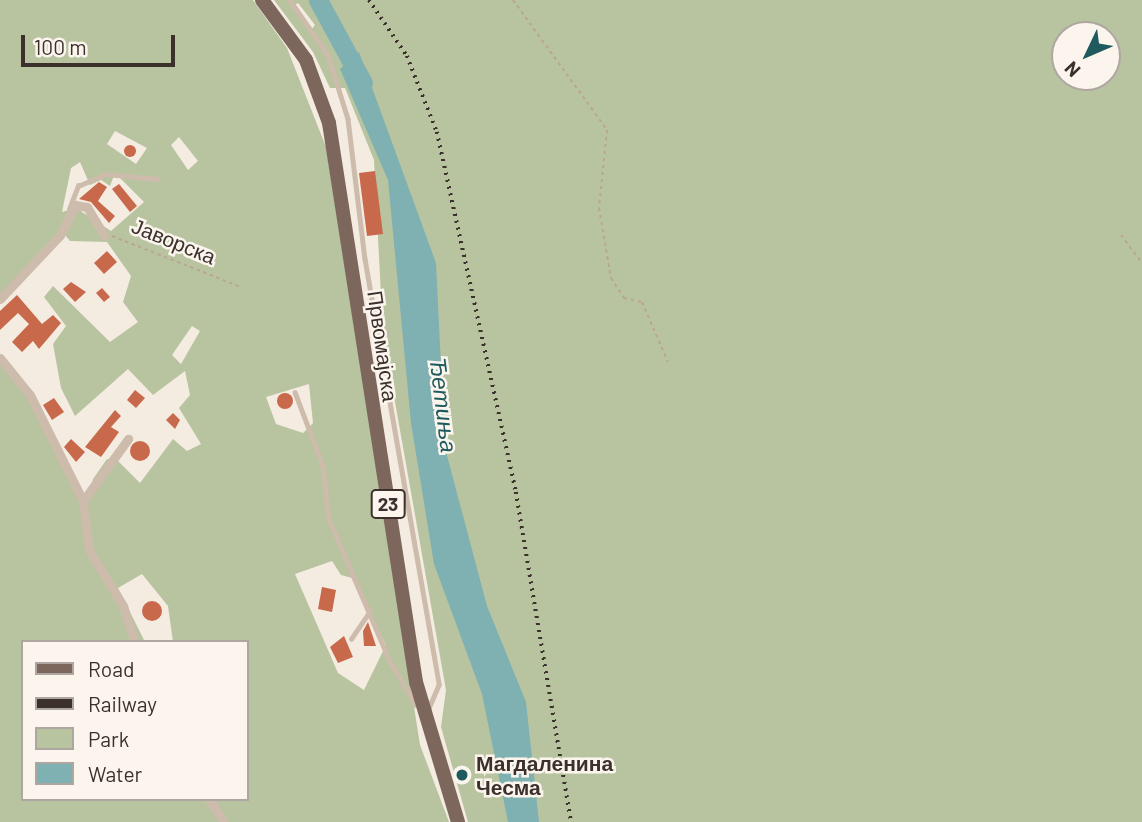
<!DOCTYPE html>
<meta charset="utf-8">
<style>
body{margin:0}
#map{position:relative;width:1142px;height:822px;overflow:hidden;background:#f4ebe1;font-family:Barlow,sans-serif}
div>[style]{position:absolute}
.green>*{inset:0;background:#b8c4a0}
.water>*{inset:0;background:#7fb0b2}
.river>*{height:19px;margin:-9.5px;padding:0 9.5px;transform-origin:9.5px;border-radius:9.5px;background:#7fb0b2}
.building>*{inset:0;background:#c8694b}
.round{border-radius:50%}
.path>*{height:2px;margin-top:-1px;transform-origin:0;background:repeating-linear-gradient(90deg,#b9a596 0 3.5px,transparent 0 7px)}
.lane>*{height:4.5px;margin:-2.25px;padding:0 2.25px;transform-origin:2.25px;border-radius:2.25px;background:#cdbbac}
.street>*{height:9px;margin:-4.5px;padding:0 4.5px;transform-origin:4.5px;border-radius:4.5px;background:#cdbbac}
.primary>*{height:14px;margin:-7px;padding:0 7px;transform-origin:7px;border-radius:7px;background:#7d675c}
.rail>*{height:3.5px;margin-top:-1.75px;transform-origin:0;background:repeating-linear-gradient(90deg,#3b302b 0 2px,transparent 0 7px)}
.dots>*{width:19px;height:19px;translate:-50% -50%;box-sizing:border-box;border:4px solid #fbf5ee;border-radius:50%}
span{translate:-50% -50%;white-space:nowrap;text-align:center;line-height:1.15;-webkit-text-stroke:5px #fbf5ee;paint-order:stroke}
.shield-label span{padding:2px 5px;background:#fbf5ee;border:2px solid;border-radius:5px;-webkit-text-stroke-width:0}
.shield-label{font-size:19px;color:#3b302b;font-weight:700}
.street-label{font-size:21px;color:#3b302b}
.poi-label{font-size:21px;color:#3b302b;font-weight:700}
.left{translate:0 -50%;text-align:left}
.water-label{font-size:23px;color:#1f5a5e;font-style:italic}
.legend{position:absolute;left:21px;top:640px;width:228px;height:161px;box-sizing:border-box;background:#fbf5ee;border:2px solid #aea6a0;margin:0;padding:9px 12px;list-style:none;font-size:21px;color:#3b302b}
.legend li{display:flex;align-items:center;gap:14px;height:35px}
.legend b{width:35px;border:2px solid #aea6a0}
.north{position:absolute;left:1051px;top:21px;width:70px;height:70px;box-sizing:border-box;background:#fbf5ee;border:2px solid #aea6a0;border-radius:50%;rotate:226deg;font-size:19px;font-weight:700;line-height:28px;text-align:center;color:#3b302b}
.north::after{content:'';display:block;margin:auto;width:24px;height:32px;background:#1f5a5e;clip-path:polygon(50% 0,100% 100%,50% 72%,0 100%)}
.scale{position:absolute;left:21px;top:35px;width:154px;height:32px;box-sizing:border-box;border:4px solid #3b302b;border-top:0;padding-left:9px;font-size:21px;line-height:24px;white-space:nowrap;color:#3b302b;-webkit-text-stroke:5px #fbf5ee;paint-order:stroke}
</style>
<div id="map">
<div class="green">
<i style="clip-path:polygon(evenodd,0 0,253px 0,287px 48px,326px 147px,420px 745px,449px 822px,0 822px,0 362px,18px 381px,87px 507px,93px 479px,107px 459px,117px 460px,140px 483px,173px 439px,187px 451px,201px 444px,179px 408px,190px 395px,185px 371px,153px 395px,128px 369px,75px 416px,61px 388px,53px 344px,66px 326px,44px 297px,53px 286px,110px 342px,138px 322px,123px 302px,131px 276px,107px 242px,70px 241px,64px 234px,0 295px,0 0,115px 131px,147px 148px,136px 164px,107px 144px,115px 131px,0 0,179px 137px,198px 161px,188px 170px,171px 145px,179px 137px,0 0,80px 162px,90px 185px,101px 180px,110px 186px,115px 173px,144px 202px,111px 231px,76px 208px,62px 212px,71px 168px,80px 162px,0 0,192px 326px,200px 331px,181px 364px,172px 355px,192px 326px,0 0,309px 384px,313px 423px,303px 433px,276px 424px,266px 397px,309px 384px,0 0,332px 561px,341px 575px,352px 578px,386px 645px,364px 690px,338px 673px,295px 574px,332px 561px,0 0,142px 574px,168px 606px,173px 642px,247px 642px,247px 799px,23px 799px,23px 642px,145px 642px,118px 588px,142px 574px)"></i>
<i style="clip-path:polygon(evenodd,274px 0,1142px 0,1142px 822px,468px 822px,441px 727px,446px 690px,383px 334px,374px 160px,345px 88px,330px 88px,313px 52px,274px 0,298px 3px,315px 25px,310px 31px,293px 6px,298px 3px,274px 0,1065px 35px,1107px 35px,1107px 77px,1065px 77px,1065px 35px)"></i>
</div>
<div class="water">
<i style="clip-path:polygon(359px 52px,436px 263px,445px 448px,487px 606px,526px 702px,539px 822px,508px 822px,482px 694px,434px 564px,411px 423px,388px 180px,340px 69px)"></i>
</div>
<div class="river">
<i style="left:318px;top:0;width:94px;rotate:61.5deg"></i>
</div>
<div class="building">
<i class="round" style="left:124px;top:145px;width:12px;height:12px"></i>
<i style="clip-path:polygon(375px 171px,383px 234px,367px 236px,359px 173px)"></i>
<i style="clip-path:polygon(99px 182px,107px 187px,98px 201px,115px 216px,109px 223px,91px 202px,79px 199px)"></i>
<i style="clip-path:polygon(119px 184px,137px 206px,130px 212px,112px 189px)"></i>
<i style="clip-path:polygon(107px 251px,117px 262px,104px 274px,94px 263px)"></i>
<i style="clip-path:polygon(71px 282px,86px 292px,75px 302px,63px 289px)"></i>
<i style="clip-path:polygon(102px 288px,110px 297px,104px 302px,96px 293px)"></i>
<i style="clip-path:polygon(17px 295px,42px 324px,53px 315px,61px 323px,39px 349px,33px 341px,22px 352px,12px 342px,29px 324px,18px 313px,0 330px,0 311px)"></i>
<i style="clip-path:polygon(135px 390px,145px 398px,136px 408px,127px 400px)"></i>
<i class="round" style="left:277px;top:393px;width:16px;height:16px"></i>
<i style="clip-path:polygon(54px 398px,64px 412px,52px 420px,43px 405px)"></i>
<i style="clip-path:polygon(115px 410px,121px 416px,111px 427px,119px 432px,101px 457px,85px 447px)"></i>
<i style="clip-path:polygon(173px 413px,180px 420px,175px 429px,166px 420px)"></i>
<i style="clip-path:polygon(71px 439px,85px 452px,76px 462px,64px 447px)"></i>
<i class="round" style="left:130px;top:441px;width:20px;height:20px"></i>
<i style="clip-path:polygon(322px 587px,336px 590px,332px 612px,318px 609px)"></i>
<i class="round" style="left:142px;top:601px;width:20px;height:20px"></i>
<i style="clip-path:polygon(368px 622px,376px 646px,364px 646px,363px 631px)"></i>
<i style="clip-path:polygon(344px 636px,353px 657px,338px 663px,330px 647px)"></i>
</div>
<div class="path">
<i style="left:513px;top:0;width:160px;rotate:54.1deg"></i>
<i style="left:607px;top:130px;width:78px;rotate:95.9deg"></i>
<i style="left:599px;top:208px;width:71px;rotate:80.3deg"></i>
<i style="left:611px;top:278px;width:24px;rotate:57deg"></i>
<i style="left:624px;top:298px;width:18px;rotate:13deg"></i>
<i style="left:642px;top:302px;width:65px;rotate:66.6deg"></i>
<i style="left:1121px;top:235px;width:35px;rotate:53deg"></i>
<i style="left:112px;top:236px;width:139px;rotate:21.6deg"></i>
</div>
<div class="lane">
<i style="left:290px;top:0;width:67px;rotate:55.4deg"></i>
<i style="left:328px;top:55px;width:67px;rotate:72.6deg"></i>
<i style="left:348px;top:119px;width:141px;rotate:83.1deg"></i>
<i style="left:365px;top:259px;width:432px;rotate:80.1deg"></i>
<i style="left:439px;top:685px;width:26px;rotate:113deg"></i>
<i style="left:69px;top:209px;width:25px;rotate:-69deg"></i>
<i style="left:78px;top:186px;width:30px;rotate:-23deg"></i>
<i style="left:106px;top:174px;width:52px;rotate:5.5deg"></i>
<i style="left:295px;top:392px;width:79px;rotate:69.3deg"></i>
<i style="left:323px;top:466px;width:53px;rotate:83.5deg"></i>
<i style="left:329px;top:519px;width:155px;rotate:66.8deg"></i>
<i style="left:390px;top:661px;width:51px;rotate:59.4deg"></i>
<i style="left:351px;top:639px;width:34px;rotate:-56deg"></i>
</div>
<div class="street">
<i style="left:0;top:299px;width:88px;rotate:-46.8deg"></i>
<i style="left:60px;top:235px;width:34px;rotate:-63deg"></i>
<i style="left:75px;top:205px;width:12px;rotate:9deg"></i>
<i style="left:87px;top:207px;width:33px;rotate:59deg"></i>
<i style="left:0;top:358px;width:48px;rotate:51deg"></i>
<i style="left:30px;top:395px;width:119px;rotate:63.4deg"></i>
<i style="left:83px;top:501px;width:49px;rotate:83deg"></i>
<i style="left:89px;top:550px;width:66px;rotate:58.7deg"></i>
<i style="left:123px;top:606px;width:38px;rotate:72deg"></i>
<i style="left:83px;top:501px;width:77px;rotate:-54deg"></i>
<i style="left:209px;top:799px;width:27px;rotate:57deg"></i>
</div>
<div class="primary">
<i style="left:262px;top:0;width:74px;rotate:53.7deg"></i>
<i style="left:306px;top:60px;width:67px;rotate:69.9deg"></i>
<i style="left:329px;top:123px;width:566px;rotate:81.15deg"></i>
<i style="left:416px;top:682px;width:146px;rotate:73.3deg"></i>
</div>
<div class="rail">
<i style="left:369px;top:0;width:68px;rotate:55.8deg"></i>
<i style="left:407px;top:56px;width:82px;rotate:68.5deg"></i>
<i style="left:437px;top:132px;width:369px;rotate:77.6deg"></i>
<i style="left:516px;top:492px;width:335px;rotate:80.5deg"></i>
</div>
<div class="dots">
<i style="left:462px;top:775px;background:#1f5a5e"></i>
</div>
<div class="shield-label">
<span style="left:388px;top:504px">23</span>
</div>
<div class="street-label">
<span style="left:174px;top:241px;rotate:22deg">Јаворска</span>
<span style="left:383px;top:346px;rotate:82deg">Првомајска</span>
</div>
<div class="poi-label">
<span class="left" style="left:476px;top:775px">Магдаленина<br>Чесма</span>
</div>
<div class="water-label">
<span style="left:444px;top:405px;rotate:83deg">Ђетиња</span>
</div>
<ul class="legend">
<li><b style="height:9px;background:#7d675c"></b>Road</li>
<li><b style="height:9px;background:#3b302b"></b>Railway</li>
<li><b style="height:19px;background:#b8c4a0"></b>Park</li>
<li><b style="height:19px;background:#7fb0b2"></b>Water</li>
</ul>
<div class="north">N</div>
<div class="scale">100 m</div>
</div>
